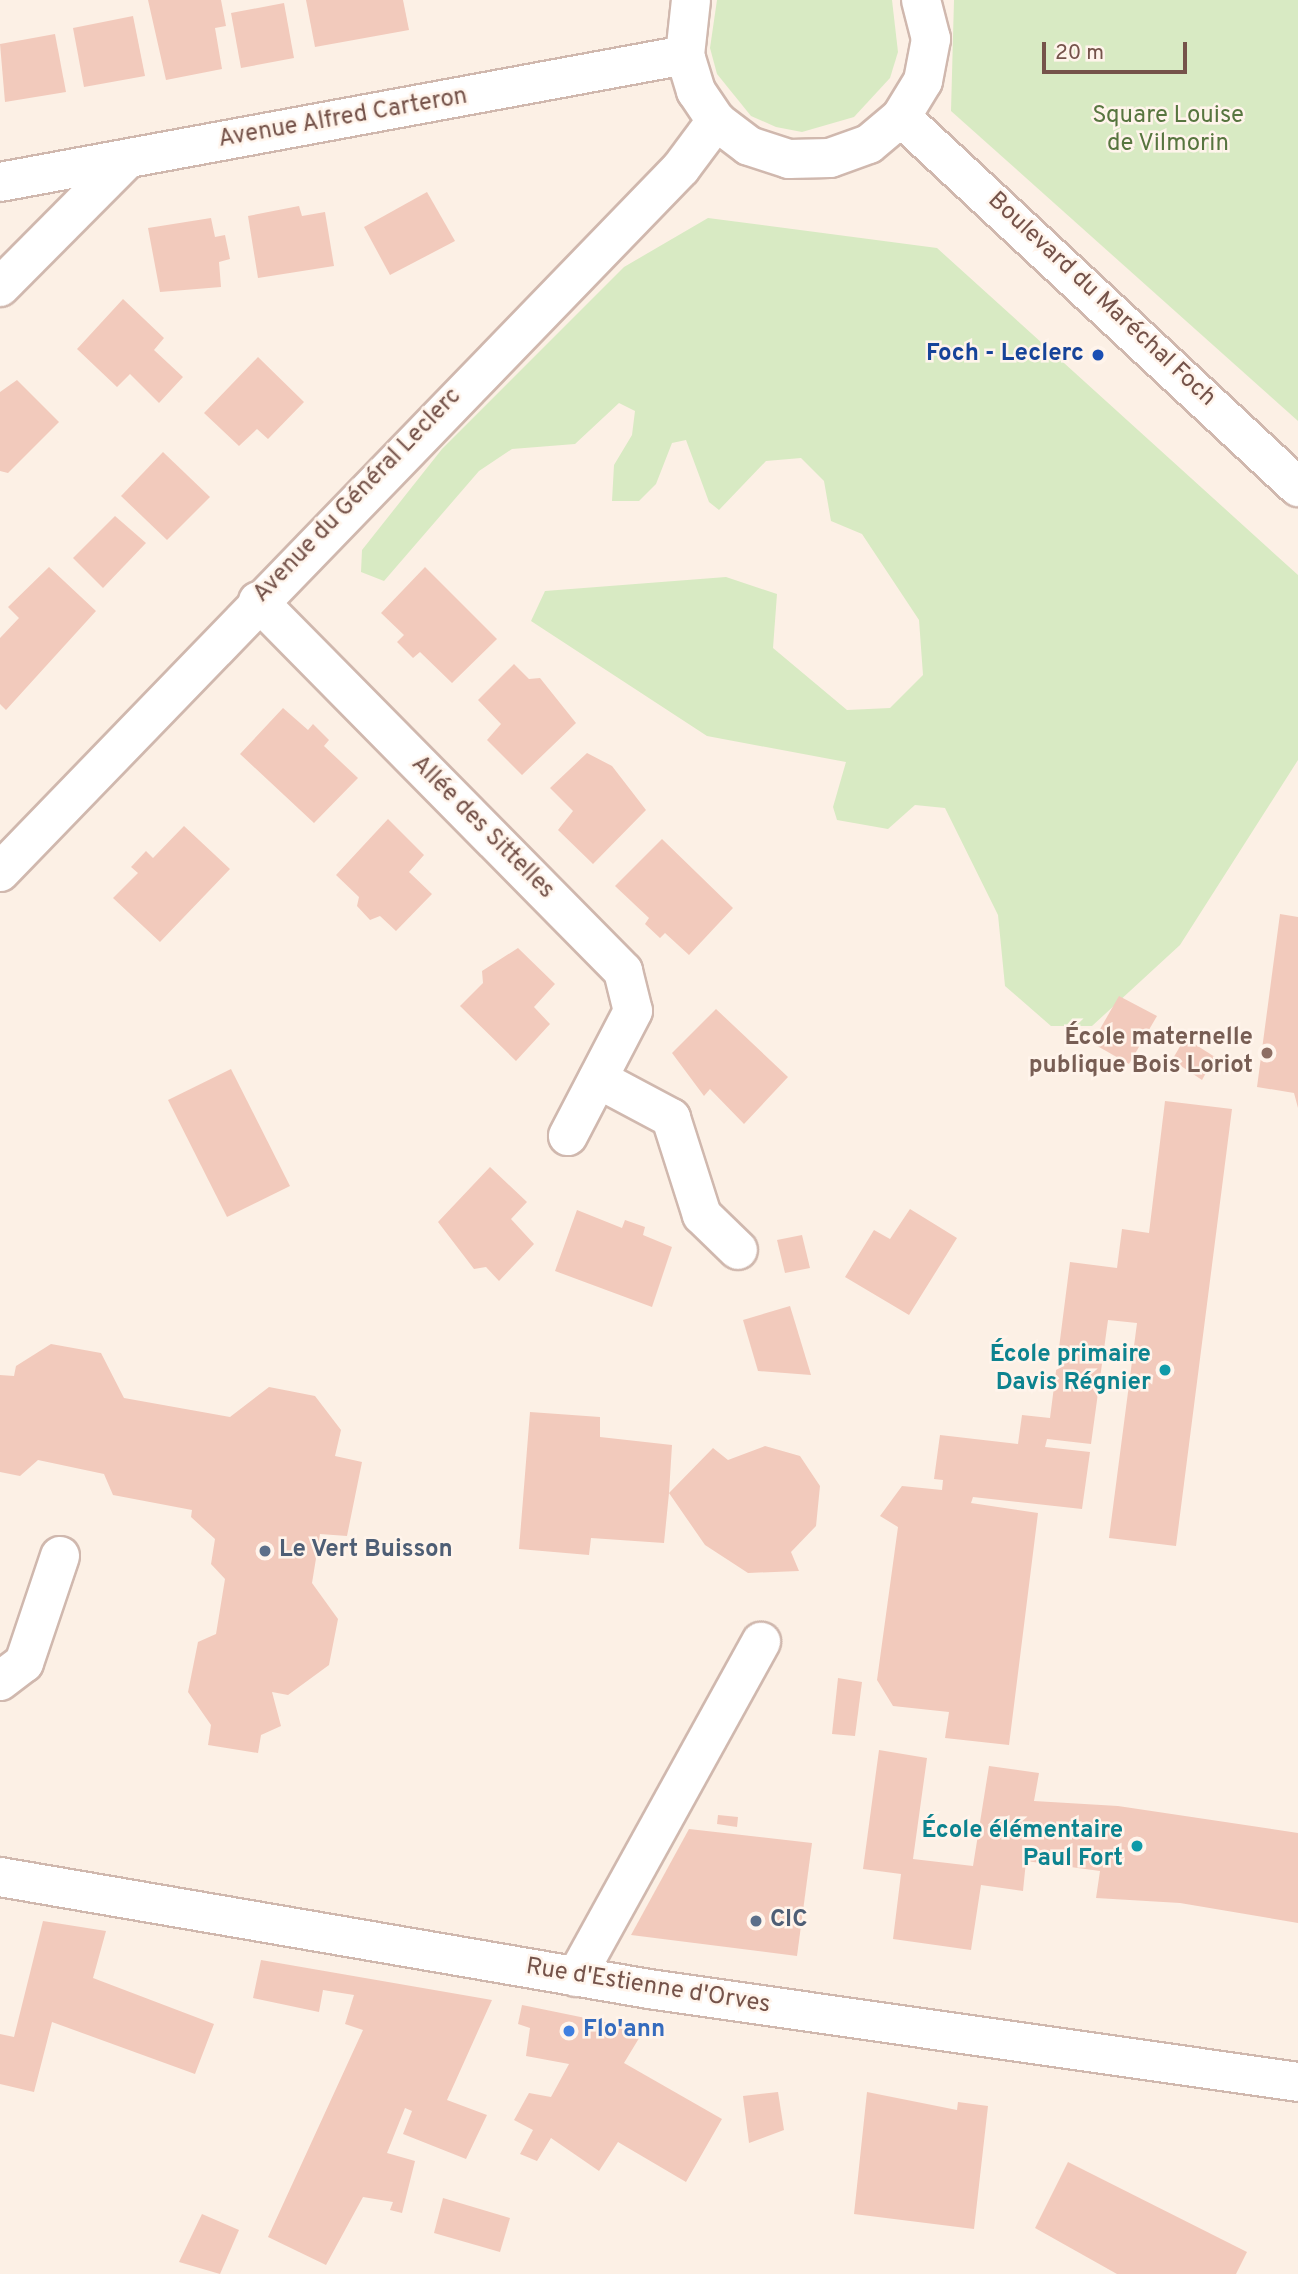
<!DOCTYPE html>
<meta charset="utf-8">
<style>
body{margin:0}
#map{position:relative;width:1298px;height:2274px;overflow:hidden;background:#fcf0e5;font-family:Overpass,sans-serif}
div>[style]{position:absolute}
.green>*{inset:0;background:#d8eac3}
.building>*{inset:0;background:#f2cabc}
.roads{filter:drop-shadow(2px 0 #d0b8ae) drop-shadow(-2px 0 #d0b8ae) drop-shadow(0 2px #d0b8ae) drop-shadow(0 -2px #d0b8ae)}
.minor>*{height:38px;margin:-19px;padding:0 19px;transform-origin:19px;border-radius:19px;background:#fff}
.dots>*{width:19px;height:19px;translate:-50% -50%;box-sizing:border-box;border:4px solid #fff4eb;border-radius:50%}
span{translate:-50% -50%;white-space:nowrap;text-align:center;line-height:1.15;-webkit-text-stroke:5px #fff4eb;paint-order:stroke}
.park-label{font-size:24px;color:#57753f}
.street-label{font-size:24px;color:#75534a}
.transit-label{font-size:24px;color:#164399;font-weight:700}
.right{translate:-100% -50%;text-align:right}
.education-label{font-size:24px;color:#785e54;font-weight:700}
.culture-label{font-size:24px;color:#0d838f;font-weight:700}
.service-label{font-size:24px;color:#4e5e75;font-weight:700}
.left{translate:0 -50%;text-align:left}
.shop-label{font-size:24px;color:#366cbe;font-weight:700}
.scale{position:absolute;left:1042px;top:42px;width:145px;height:32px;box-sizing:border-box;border:4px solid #75534a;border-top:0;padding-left:9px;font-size:21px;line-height:24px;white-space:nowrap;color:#75534a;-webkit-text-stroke:5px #fff4eb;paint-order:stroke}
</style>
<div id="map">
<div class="green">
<i style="clip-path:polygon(717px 0,892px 0,898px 52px,890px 78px,854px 117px,802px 132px,776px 127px,751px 116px,717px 74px,710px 48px)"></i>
<i style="clip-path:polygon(954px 0,1298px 0,1298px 421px,951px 111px)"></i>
<i style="clip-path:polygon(708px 218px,937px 248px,1298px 575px,1298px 760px,1180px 945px,1092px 1026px,1051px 1026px,1005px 986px,998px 915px,945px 808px,915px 805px,888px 829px,837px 820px,833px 807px,846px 762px,707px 736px,531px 621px,545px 591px,726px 577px,777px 594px,773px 648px,847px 710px,890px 708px,923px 675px,919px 620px,862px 534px,831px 521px,824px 481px,801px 458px,766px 461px,719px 510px,709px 502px,686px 440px,672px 443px,656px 484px,639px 501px,612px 501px,614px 465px,632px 435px,635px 411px,619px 403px,575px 444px,512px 449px,479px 471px,384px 581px,361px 572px,362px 550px,442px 449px,624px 267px)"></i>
</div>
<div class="building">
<i style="clip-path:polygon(148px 0,221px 0,226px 26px,215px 28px,222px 69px,166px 80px)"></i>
<i style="clip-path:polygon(306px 0,403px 0,409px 30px,315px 47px)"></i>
<i style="clip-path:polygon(284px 3px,294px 58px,241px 68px,231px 13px)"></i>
<i style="clip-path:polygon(133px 16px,145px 76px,84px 87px,73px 28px)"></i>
<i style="clip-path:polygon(55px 34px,66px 92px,5px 102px,0 44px)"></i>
<i style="clip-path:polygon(427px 192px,455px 241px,390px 275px,364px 227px)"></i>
<i style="clip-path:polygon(299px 206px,302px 216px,325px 212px,334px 266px,258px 278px,248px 216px)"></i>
<i style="clip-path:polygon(211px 218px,215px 237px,225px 235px,230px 259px,219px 262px,221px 287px,160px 292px,148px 228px)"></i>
<i style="clip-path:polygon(123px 299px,164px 338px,154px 350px,183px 377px,159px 403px,130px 374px,117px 387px,77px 349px)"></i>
<i style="clip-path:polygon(258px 357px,304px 402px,268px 439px,257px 429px,239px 446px,204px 413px)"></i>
<i style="clip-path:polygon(17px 380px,59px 422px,8px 473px,0 471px,0 392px)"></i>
<i style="clip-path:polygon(163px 452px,210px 497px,167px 540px,121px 496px)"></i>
<i style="clip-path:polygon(115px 516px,146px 543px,103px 588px,73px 558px)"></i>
<i style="clip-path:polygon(49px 567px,96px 611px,6px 710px,0 704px,0 638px,19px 618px,8px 607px)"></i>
<i style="clip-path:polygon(425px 567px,497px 639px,452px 683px,420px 652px,413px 658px,397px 642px,404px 635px,381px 613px)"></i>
<i style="clip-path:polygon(514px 664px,529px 679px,540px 678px,576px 723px,522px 775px,487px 740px,501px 724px,478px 700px)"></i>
<i style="clip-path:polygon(283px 708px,308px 730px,313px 724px,329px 740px,324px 746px,358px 778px,314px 823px,240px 754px)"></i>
<i style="clip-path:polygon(587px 753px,612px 766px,646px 810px,593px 864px,558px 830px,573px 811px,550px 788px)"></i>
<i style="clip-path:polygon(388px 819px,424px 855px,409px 872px,432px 894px,396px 931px,380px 916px,370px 920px,357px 906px,359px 897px,336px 875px)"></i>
<i style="clip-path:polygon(184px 826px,230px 869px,160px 942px,113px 898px,138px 873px,131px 867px,146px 851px,153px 858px)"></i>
<i style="clip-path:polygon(662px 839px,733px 908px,689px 955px,665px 933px,660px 938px,645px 924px,649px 918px,615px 886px)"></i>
<i style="clip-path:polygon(1280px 914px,1298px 917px,1298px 1108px,1294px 1093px,1257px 1087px)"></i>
<i style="clip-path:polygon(518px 948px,555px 984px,534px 1007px,550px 1024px,516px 1061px,460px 1006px,483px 983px,482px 971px)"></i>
<i style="clip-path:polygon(1119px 996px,1157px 1016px,1129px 1064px,1092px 1043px)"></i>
<i style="clip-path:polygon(716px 1009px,788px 1077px,744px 1124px,710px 1089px,704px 1096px,672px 1053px)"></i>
<i style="clip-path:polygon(1185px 1038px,1215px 1057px,1202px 1080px,1172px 1060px)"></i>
<i style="clip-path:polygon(231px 1069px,290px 1186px,227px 1217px,168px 1100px)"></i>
<i style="clip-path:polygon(1165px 1101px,1232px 1109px,1176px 1546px,1109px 1538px,1137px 1323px,1108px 1320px,1091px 1444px,1047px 1439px,1045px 1447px,1090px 1452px,1082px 1509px,973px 1497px,971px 1503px,1038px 1513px,1009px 1745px,945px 1738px,949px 1712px,893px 1706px,877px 1680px,898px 1527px,880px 1516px,902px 1486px,942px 1490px,943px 1480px,934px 1479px,940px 1435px,1018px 1444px,1022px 1415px,1050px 1418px,1070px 1262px,1117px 1268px,1122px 1229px,1149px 1233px)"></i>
<i style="clip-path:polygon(490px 1167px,527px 1202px,511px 1219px,534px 1244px,499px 1281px,486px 1267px,474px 1269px,438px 1222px)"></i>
<i style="clip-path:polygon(910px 1209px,957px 1238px,909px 1315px,845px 1277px,874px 1230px,890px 1239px)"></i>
<i style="clip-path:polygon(577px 1210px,622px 1228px,625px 1220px,645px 1227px,643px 1235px,672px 1247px,652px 1307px,555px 1271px)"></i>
<i style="clip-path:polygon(802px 1235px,810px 1268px,785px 1273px,777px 1240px)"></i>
<i style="clip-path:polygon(790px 1306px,811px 1375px,758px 1371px,743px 1320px)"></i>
<i style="clip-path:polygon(51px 1344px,101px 1353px,124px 1398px,230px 1417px,269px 1387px,315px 1396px,341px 1430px,335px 1456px,362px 1462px,347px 1536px,320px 1534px,312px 1583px,338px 1619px,329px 1665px,288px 1695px,272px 1692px,281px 1726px,261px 1735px,258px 1753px,208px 1745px,211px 1725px,188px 1692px,198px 1642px,216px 1634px,225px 1579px,211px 1564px,215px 1539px,191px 1517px,192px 1510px,113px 1495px,104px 1474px,38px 1460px,20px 1476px,0 1472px,0 1375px,14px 1376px,16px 1366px)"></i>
<i style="clip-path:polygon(530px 1412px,600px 1417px,600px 1437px,672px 1445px,669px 1493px,713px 1448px,728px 1460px,765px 1446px,800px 1456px,820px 1486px,816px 1526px,791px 1552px,799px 1571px,748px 1573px,705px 1545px,669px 1493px,664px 1543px,591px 1538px,589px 1555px,519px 1549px)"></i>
<i style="clip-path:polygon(838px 1678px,862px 1682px,855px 1736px,832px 1734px)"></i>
<i style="clip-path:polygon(879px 1750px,927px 1758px,913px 1859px,973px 1866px,989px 1766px,1039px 1773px,1034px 1801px,1118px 1806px,1298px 1833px,1298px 1923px,1180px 1903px,1096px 1898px,1100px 1871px,1026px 1861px,1023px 1891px,981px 1885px,971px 1950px,893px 1939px,901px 1874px,863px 1869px)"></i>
<i style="clip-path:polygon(718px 1815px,738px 1817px,737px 1827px,717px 1824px)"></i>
<i style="clip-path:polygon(689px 1829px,812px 1843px,797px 1956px,631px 1935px)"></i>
<i style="clip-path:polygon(43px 1921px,106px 1931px,93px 1978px,214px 2024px,195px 2074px,52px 2022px,34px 2092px,0 2084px,0 2034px,14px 2037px)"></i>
<i style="clip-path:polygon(261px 1960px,492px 2000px,447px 2100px,487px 2115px,466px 2159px,403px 2134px,412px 2111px,405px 2108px,387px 2153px,415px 2161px,402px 2213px,390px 2210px,393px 2202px,363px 2197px,326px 2265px,268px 2237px,363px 2030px,345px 2024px,354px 1995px,323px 1990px,319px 2012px,253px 1998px)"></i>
<i style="clip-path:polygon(522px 2005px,644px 2030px,624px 2063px,722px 2119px,686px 2182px,618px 2142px,599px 2171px,551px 2138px,537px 2161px,520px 2154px,533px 2130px,514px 2120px,529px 2093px,551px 2097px,569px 2064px,526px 2056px,530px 2028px,518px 2024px)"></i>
<i style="clip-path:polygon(778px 2092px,784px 2130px,749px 2143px,743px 2096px)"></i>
<i style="clip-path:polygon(867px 2092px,957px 2110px,958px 2102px,988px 2106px,974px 2229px,854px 2214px)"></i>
<i style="clip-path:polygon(1068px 2162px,1247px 2252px,1236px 2274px,1117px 2274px,1035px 2228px)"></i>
<i style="clip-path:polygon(443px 2198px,510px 2218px,500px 2252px,434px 2233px)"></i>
<i style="clip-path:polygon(202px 2214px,239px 2230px,220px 2274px,179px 2262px)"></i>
</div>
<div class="roads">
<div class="minor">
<i style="left:691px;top:0;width:55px;rotate:96.2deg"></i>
<i style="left:685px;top:55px;width:38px;rotate:73deg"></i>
<i style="left:696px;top:91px;width:36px;rotate:56deg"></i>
<i style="left:716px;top:121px;width:41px;rotate:37.1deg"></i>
<i style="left:749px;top:146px;width:42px;rotate:18deg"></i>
<i style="left:789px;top:159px;width:41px;rotate:-1.4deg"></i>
<i style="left:830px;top:158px;width:41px;rotate:-19.7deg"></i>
<i style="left:869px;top:144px;width:42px;rotate:-40.2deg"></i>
<i style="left:901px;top:117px;width:42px;rotate:-58.6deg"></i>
<i style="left:923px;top:81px;width:43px;rotate:-79.2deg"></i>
<i style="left:931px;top:39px;width:40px;rotate:-104.4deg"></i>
<i style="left:901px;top:117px;width:543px;rotate:42.98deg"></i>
<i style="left:0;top:182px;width:697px;rotate:-10.5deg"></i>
<i style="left:0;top:287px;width:180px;rotate:-45.2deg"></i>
<i style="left:258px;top:601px;width:520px;rotate:45.39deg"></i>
<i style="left:623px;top:971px;width:41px;rotate:76deg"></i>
<i style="left:633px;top:1011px;width:141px;rotate:117.5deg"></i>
<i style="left:0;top:872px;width:979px;rotate:-45.95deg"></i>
<i style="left:681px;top:168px;width:59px;rotate:-53.3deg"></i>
<i style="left:598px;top:1079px;width:83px;rotate:28.1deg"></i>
<i style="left:671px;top:1118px;width:102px;rotate:72.3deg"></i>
<i style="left:702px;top:1215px;width:50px;rotate:44.2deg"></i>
<i style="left:0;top:1681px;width:30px;rotate:-37deg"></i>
<i style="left:24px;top:1663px;width:113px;rotate:-71.4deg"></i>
<i style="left:0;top:1877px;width:659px;rotate:9.79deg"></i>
<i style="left:649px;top:1989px;width:656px;rotate:8.15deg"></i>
<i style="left:576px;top:1977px;width:383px;rotate:-61.1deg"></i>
</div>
</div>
<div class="dots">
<i style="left:1098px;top:355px;background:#1a4fb4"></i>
<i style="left:1267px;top:1053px;background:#8d6e63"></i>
<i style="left:1165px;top:1370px;background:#0f9aa8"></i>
<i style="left:265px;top:1551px;background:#5c6f8a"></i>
<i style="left:1137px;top:1846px;background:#0f9aa8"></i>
<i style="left:756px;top:1921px;background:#5c6f8a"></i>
<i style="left:569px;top:2031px;background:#3f7fe0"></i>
</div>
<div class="park-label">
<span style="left:1168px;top:131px">Square Louise<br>de Vilmorin</span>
</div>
<div class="street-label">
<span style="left:343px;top:119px;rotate:-10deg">Avenue Alfred Carteron</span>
<span style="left:1101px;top:300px;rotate:43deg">Boulevard du Maréchal Foch</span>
<span style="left:358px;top:496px;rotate:-46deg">Avenue du Général Leclerc</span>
<span style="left:482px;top:828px;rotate:45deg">Allée des Sittelles</span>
<span style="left:648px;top:1987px;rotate:9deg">Rue d'Estienne d'Orves</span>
</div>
<div class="transit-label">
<span class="right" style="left:1084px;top:355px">Foch - Leclerc</span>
</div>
<div class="education-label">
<span class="right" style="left:1253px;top:1053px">École maternelle<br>publique Bois Loriot</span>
</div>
<div class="culture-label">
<span class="right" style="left:1151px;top:1370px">École primaire<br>Davis Régnier</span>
<span class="right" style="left:1123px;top:1846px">École élémentaire<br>Paul Fort</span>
</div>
<div class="service-label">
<span class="left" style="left:279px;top:1551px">Le Vert Buisson</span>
<span class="left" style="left:770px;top:1921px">CIC</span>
</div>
<div class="shop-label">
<span class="left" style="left:583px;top:2031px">Flo'ann</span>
</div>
<div class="scale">20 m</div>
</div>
